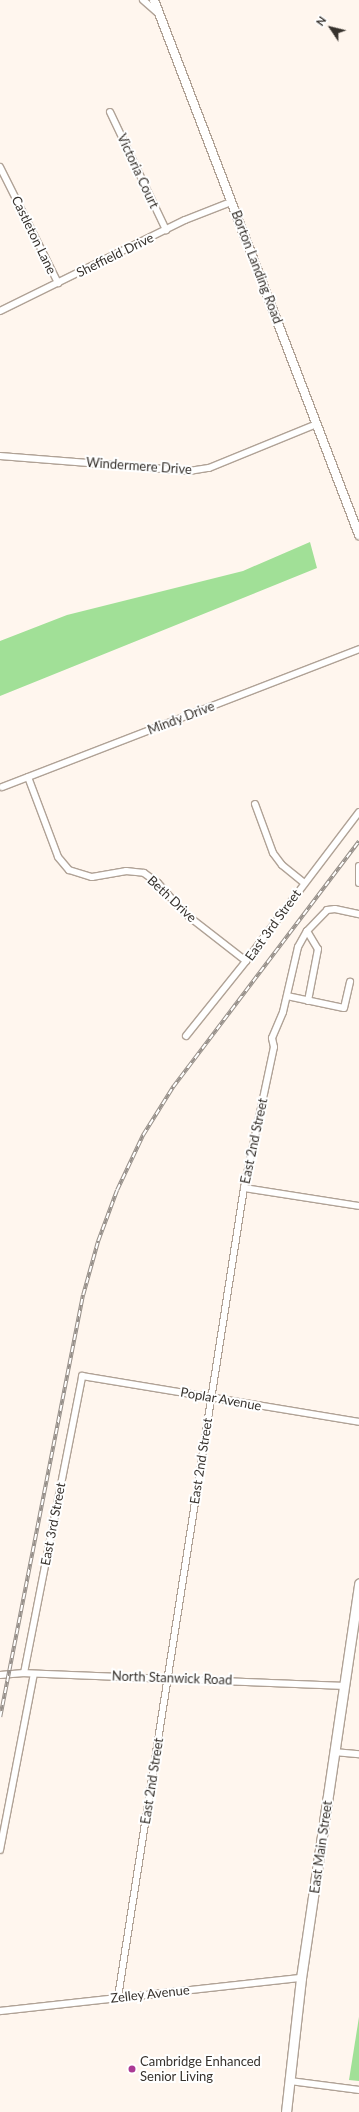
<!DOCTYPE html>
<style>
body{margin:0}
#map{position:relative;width:359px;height:2112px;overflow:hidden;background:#fff6ee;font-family:Lato,sans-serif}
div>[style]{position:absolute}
.green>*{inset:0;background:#a1e097}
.roads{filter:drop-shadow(1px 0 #b0a296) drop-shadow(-1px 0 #b0a296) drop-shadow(0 1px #b0a296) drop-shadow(0 -1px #b0a296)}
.street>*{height:6px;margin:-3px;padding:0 3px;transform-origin:3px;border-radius:3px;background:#fff}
.secondary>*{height:8px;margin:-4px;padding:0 4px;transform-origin:4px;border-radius:4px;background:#fff}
.primary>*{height:9px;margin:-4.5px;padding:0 4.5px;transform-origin:4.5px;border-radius:4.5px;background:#fff}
.rail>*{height:3.5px;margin-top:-1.75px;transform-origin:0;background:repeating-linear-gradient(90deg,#fff 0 6px,#968f89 0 12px);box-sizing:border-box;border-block:1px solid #968f89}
.dots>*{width:11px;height:11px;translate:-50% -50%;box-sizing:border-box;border:2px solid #fff;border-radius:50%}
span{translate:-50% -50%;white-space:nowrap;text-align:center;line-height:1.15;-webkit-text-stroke:4px #fff;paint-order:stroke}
.street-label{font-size:13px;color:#37322d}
.poi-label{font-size:13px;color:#37322d}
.left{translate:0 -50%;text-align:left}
.north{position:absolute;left:311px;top:8px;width:40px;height:40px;-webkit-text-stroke:3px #fff;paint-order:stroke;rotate:305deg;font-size:11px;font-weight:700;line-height:16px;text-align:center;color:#37322d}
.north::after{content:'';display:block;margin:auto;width:14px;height:18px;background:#37322d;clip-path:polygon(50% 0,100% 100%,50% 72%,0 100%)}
</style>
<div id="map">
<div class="green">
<i style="clip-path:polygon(310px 542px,317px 568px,0 696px,0 641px,67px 615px,243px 571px)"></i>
<i style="clip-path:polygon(359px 2017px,359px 2081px,349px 2080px)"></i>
</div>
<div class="roads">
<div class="street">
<i style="left:143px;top:0;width:20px;rotate:41deg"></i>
<i style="left:110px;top:112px;width:131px;rotate:64.6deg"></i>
<i style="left:0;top:167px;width:130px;rotate:63.4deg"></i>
<i style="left:0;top:311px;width:206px;rotate:-26.2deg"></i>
<i style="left:185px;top:220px;width:49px;rotate:-21.4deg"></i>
<i style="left:0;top:456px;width:190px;rotate:4.5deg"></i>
<i style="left:189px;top:471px;width:20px;rotate:-9deg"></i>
<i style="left:209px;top:468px;width:117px;rotate:-22.2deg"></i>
<i style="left:28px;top:777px;width:85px;rotate:69.4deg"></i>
<i style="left:58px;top:857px;width:17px;rotate:50deg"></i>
<i style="left:69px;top:870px;width:24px;rotate:17deg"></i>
<i style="left:92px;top:877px;width:35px;rotate:-10deg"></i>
<i style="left:126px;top:871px;width:18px;rotate:6deg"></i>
<i style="left:144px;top:873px;width:17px;rotate:36deg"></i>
<i style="left:158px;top:883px;width:38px;rotate:49deg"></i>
<i style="left:183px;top:912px;width:80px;rotate:37.9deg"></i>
<i style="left:2px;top:787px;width:383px;rotate:-21.1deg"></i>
<i style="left:255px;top:804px;width:52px;rotate:69.8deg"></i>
<i style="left:273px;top:853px;width:15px;rotate:53deg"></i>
<i style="left:282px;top:865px;width:28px;rotate:39deg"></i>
<i style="left:359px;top:866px;width:17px;rotate:90deg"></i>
<i style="left:307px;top:931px;width:21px;rotate:59deg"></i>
<i style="left:318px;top:949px;width:53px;rotate:100.9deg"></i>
<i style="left:287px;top:996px;width:58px;rotate:11.9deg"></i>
<i style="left:344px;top:1008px;width:27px;rotate:-77deg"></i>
<i style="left:186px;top:1036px;width:96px;rotate:-51.3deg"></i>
<i style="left:246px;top:961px;width:187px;rotate:-52.8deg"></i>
<i style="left:244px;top:1188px;width:116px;rotate:8.9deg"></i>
<i style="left:24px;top:1673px;width:303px;rotate:-78.9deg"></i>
<i style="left:82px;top:1376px;width:281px;rotate:9.4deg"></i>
<i style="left:0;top:1675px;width:24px;rotate:-5deg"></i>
<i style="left:24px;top:1673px;width:319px;rotate:2.3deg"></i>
<i style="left:334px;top:1752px;width:25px;rotate:5deg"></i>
<i style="left:0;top:1850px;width:179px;rotate:-79.1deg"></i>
<i style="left:118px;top:1997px;width:819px;rotate:-81.15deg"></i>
<i style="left:244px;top:1188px;width:144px;rotate:-78deg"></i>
<i style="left:274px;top:1047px;width:9px;rotate:-103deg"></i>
<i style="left:272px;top:1038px;width:28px;rotate:-67deg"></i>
<i style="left:283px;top:1012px;width:67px;rotate:-77deg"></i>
<i style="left:298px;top:947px;width:18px;rotate:-61deg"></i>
<i style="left:307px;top:931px;width:29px;rotate:-46deg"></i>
<i style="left:327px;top:910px;width:8px;rotate:-7deg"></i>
<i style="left:335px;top:909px;width:25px;rotate:12deg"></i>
<i style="left:0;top:2011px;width:303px;rotate:-6.3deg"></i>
<i style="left:290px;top:2081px;width:70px;rotate:7.4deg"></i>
</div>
<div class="secondary">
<i style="left:154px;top:0;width:573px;rotate:69.03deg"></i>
</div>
<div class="primary">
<i style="left:286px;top:2112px;width:135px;rotate:-83.6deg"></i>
<i style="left:301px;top:1978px;width:399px;rotate:-81.6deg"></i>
</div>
</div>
<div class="rail">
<i style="left:0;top:1717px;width:430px;rotate:-78.9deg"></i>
<i style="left:83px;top:1295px;width:56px;rotate:-74.5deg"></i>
<i style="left:98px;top:1241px;width:54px;rotate:-69.6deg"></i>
<i style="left:117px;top:1190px;width:61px;rotate:-64.7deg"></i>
<i style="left:143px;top:1135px;width:57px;rotate:-58deg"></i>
<i style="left:173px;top:1087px;width:308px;rotate:-52.9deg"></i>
</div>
<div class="dots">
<i style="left:132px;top:2069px;background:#ab3994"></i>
</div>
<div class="street-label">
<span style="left:138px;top:171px;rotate:65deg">Victoria Court</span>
<span style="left:34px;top:235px;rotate:64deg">Castleton Lane</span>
<span style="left:115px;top:255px;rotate:-26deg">Sheffield Drive</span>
<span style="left:257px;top:267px;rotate:69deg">Borton Landing Road</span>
<span style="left:139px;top:466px;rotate:4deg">Windermere Drive</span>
<span style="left:181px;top:718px;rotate:-21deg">Mindy Drive</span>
<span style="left:172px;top:899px;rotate:43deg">Beth Drive</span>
<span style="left:273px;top:925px;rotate:-54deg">East 3rd Street</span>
<span style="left:254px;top:1141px;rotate:-78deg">East 2nd Street</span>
<span style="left:221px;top:1399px;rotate:10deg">Poplar Avenue</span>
<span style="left:201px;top:1461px;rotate:-81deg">East 2nd Street</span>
<span style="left:53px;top:1524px;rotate:-79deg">East 3rd Street</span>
<span style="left:172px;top:1678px;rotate:2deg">North Stanwick Road</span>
<span style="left:152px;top:1781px;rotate:-81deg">East 2nd Street</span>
<span style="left:321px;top:1847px;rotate:-82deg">East Main Street</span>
<span style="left:150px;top:1994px;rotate:-6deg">Zelley Avenue</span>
</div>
<div class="poi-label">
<span class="left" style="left:140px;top:2069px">Cambridge Enhanced<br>Senior Living</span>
</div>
<div class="north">N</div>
</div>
